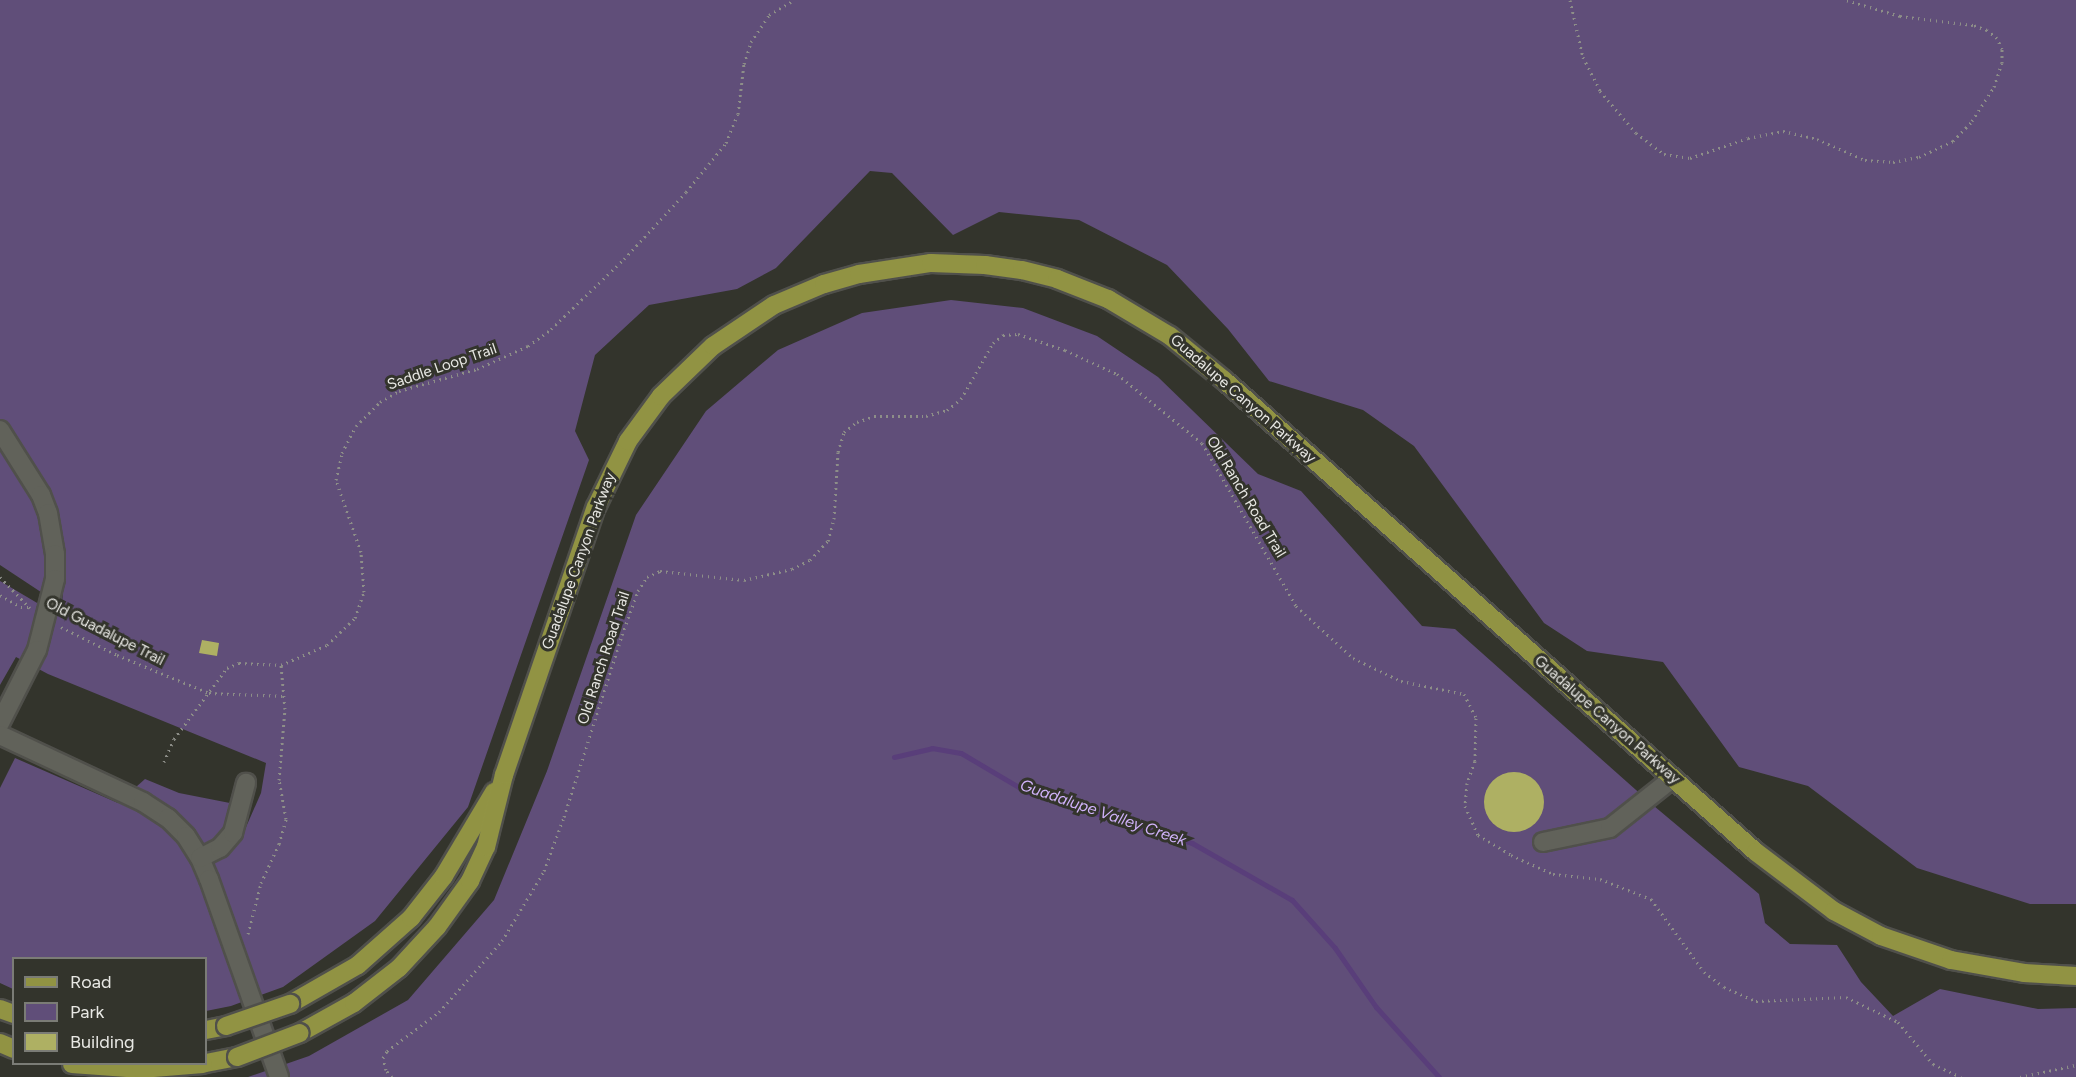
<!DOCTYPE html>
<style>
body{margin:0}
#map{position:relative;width:2076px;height:1077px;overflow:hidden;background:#33342c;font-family:Figtree,sans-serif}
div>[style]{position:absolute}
.green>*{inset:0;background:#604e79}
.stream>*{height:5px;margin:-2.5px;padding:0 2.5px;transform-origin:2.5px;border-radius:2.5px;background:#593e7a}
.building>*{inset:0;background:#aeb063}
.round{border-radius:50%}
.path>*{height:3px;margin-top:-1.5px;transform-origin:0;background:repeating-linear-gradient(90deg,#8d8e88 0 1.5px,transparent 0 6px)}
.roads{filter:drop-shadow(2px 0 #50504b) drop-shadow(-2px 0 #50504b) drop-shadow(0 2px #50504b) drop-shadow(0 -2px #50504b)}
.minor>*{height:18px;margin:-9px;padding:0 9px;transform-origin:9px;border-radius:9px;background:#61625a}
.major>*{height:18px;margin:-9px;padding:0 9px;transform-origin:9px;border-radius:9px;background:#919343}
.bridges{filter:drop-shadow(2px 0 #50504b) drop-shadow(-2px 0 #50504b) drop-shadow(0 2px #50504b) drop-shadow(0 -2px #50504b)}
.major-bridge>*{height:18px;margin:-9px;padding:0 9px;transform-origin:9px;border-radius:9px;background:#919343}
span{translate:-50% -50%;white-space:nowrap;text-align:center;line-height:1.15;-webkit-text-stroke:6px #33342c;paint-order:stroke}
.street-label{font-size:15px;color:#e8e8e4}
.water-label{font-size:16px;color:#d1b3fb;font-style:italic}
.legend{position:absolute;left:12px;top:957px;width:195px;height:108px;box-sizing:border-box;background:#33342c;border:2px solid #7b7c76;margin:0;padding:8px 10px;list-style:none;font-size:18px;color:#e8e8e4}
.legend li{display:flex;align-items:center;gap:12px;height:30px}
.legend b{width:30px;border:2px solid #7b7c76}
</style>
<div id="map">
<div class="green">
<i style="clip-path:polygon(0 0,2076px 0,2076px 904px,2030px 904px,1917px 868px,1808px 786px,1739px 767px,1663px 662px,1587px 651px,1544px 623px,1414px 446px,1363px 410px,1269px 381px,1228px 329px,1167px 265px,1079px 220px,999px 212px,953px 235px,892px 173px,870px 171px,776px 268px,737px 289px,649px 305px,595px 355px,575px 431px,589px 460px,468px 807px,375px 921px,283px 987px,231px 1006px,206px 1011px,206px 958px,14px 958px,13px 989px,0 983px,0 788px,15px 758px,118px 803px,145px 779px,179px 793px,235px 804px,233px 828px,239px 843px,261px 793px,266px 763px,48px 674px,16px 657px,0 685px,0 581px,49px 610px,62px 604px,63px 591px,53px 600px,0 565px)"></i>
<i style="clip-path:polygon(951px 300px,1023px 308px,1097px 336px,1158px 377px,1258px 474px,1301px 491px,1422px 626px,1455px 629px,1654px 806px,1759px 894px,1765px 923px,1790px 944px,1837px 945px,1861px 982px,1893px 1016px,1940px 989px,2038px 1009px,2076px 1008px,2076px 1077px,248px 1077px,309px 1056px,408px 1000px,494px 900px,547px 771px,636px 515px,706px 411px,778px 350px,862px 313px)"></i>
</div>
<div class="stream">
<i style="left:894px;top:757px;width:39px;rotate:-13deg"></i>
<i style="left:932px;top:748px;width:29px;rotate:10deg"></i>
<i style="left:961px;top:753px;width:77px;rotate:30.6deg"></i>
<i style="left:1027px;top:792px;width:173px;rotate:17.2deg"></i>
<i style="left:1192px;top:843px;width:115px;rotate:29.7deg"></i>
<i style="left:1292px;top:900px;width:64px;rotate:48.1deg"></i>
<i style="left:1335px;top:948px;width:72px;rotate:55.2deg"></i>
<i style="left:1376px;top:1007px;width:94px;rotate:48deg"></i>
</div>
<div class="building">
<i style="clip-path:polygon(202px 640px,219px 643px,217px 656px,199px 653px)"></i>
<i class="round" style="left:1484px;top:772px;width:60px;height:60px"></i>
</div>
<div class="path">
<i style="left:1570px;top:0;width:58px;rotate:77.2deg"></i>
<i style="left:1583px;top:57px;width:38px;rotate:63deg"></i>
<i style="left:1600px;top:91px;width:55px;rotate:49.4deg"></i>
<i style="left:1636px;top:133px;width:35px;rotate:37deg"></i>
<i style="left:1664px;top:154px;width:26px;rotate:9deg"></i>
<i style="left:1690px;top:158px;width:61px;rotate:-19deg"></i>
<i style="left:1748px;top:138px;width:36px;rotate:-11deg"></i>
<i style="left:1783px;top:131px;width:35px;rotate:13deg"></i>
<i style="left:1817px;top:139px;width:52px;rotate:23.6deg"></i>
<i style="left:1865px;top:160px;width:28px;rotate:4deg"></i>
<i style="left:1893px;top:162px;width:26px;rotate:-11deg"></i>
<i style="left:1919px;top:157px;width:38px;rotate:-25deg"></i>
<i style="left:1953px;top:141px;width:28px;rotate:-46deg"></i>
<i style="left:1972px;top:121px;width:40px;rotate:-57.1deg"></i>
<i style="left:1994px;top:87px;width:25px;rotate:-72deg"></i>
<i style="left:2002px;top:63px;width:14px;rotate:-90deg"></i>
<i style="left:2002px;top:49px;width:12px;rotate:-114deg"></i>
<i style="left:1997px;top:38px;width:13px;rotate:-141deg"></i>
<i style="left:1987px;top:30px;width:15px;rotate:-160deg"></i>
<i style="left:1973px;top:25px;width:74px;rotate:-173deg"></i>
<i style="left:1900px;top:16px;width:56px;rotate:-163.5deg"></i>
<i style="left:0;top:577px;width:43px;rotate:45.9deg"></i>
<i style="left:0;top:595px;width:24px;rotate:30deg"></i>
<i style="left:21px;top:607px;width:7px"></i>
<i style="left:61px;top:627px;width:63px;rotate:26.6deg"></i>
<i style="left:117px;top:655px;width:100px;rotate:22.4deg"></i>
<i style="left:209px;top:693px;width:74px;rotate:2.3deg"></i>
<i style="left:164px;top:762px;width:25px;rotate:-67deg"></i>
<i style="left:174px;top:739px;width:89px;rotate:-53.3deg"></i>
<i style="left:227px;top:668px;width:13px;rotate:-23deg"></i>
<i style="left:239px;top:663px;width:42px;rotate:2.7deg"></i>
<i style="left:281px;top:665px;width:50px;rotate:-23.5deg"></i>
<i style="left:327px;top:645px;width:39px;rotate:-44deg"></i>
<i style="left:355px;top:618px;width:28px;rotate:-71deg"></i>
<i style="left:364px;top:592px;width:40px;rotate:-94.3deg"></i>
<i style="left:361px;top:552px;width:76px;rotate:-109.1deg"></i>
<i style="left:336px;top:480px;width:28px;rotate:-77deg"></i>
<i style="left:342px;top:453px;width:30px;rotate:-63deg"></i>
<i style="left:356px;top:426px;width:34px;rotate:-45deg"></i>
<i style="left:380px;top:402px;width:22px;rotate:-30deg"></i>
<i style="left:399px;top:391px;width:81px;rotate:-15.8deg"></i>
<i style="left:477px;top:369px;width:56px;rotate:-24.3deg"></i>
<i style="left:528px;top:346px;width:29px;rotate:-36deg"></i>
<i style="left:551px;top:329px;width:101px;rotate:-43.8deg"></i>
<i style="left:624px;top:259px;width:91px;rotate:-47.2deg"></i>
<i style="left:686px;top:192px;width:63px;rotate:-50.8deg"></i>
<i style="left:726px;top:143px;width:31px;rotate:-68deg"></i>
<i style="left:738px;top:114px;width:50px;rotate:-83.2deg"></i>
<i style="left:744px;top:64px;width:23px;rotate:-72deg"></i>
<i style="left:751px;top:42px;width:32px;rotate:-56deg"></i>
<i style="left:769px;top:15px;width:29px;rotate:-31deg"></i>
<i style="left:248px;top:934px;width:53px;rotate:-75.7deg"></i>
<i style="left:261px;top:883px;width:43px;rotate:-65.2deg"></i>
<i style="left:279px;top:844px;width:26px;rotate:-74deg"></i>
<i style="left:286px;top:819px;width:40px;rotate:-100deg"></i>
<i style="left:279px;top:780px;width:71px;rotate:-85.2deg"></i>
<i style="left:285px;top:709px;width:44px;rotate:-95.2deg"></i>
<i style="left:392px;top:1077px;width:9px;rotate:-131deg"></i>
<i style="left:386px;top:1070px;width:12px;rotate:-104deg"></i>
<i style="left:383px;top:1058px;width:8px;rotate:-60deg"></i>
<i style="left:387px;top:1051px;width:65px;rotate:-36.9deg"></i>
<i style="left:439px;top:1012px;width:95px;rotate:-48.4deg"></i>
<i style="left:502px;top:941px;width:82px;rotate:-59deg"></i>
<i style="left:544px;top:871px;width:58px;rotate:-69.7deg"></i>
<i style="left:564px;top:817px;width:191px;rotate:-72.3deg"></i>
<i style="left:622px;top:635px;width:47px;rotate:-70deg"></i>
<i style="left:638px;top:591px;width:17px;rotate:-57deg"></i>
<i style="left:647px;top:577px;width:14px;rotate:-25deg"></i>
<i style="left:660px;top:571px;width:84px;rotate:6.1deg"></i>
<i style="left:744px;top:580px;width:49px;rotate:-12.9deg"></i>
<i style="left:792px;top:569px;width:20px;rotate:-27deg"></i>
<i style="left:810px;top:560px;width:26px;rotate:-47deg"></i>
<i style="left:828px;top:541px;width:23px;rotate:-75deg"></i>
<i style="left:834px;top:519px;width:67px;rotate:-86.6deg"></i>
<i style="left:838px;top:452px;width:21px;rotate:-73deg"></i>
<i style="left:844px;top:432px;width:16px;rotate:-38deg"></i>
<i style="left:857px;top:422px;width:18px;rotate:-19deg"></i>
<i style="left:874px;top:416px;width:52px"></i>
<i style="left:926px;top:416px;width:22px;rotate:-16deg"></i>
<i style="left:947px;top:410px;width:18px;rotate:-38deg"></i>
<i style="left:961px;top:399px;width:64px;rotate:-60.3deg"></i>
<i style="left:993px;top:343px;width:13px;rotate:-39deg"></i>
<i style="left:1003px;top:335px;width:15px;rotate:-4deg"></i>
<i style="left:1018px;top:334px;width:50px;rotate:18.8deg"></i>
<i style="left:1065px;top:350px;width:57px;rotate:24.8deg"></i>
<i style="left:1117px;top:374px;width:109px;rotate:39.1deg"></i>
<i style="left:1202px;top:443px;width:188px;rotate:60deg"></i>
<i style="left:1296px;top:606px;width:77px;rotate:42.4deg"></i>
<i style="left:1353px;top:658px;width:53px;rotate:25.6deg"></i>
<i style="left:1401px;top:681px;width:64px;rotate:11.7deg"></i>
<i style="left:1464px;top:694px;width:27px;rotate:63deg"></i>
<i style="left:1476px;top:718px;width:43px;rotate:91.3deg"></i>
<i style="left:1475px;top:761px;width:23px;rotate:110deg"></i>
<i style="left:1467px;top:783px;width:23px;rotate:95deg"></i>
<i style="left:1465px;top:806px;width:32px;rotate:66deg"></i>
<i style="left:1478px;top:835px;width:39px;rotate:31deg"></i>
<i style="left:1511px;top:855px;width:46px;rotate:24.3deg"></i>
<i style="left:1553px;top:874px;width:47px;rotate:6.1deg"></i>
<i style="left:1600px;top:879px;width:55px;rotate:21.4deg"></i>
<i style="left:1651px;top:899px;width:90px;rotate:54deg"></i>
<i style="left:1704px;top:972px;width:25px;rotate:37deg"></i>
<i style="left:1724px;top:987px;width:35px;rotate:24deg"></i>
<i style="left:1756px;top:1001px;width:90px;rotate:-2.5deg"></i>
<i style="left:1846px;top:997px;width:58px;rotate:25.7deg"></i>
<i style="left:1898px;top:1022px;width:55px;rotate:50.2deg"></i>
<i style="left:1933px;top:1064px;width:31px;rotate:25deg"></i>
<i style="left:2020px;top:1077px;width:57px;rotate:-12.1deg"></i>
</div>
<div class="roads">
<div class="minor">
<i style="left:0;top:430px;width:77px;rotate:57.8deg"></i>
<i style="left:41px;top:495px;width:19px;rotate:69deg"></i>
<i style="left:48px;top:513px;width:42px;rotate:80.3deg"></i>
<i style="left:55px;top:554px;width:25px;rotate:90deg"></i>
<i style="left:55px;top:579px;width:73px;rotate:104.2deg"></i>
<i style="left:37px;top:650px;width:82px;rotate:116.9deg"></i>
<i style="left:0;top:735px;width:158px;rotate:25.1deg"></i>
<i style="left:143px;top:802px;width:30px;rotate:33deg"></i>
<i style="left:168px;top:818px;width:25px;rotate:45deg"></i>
<i style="left:186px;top:836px;width:26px;rotate:58deg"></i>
<i style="left:200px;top:858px;width:23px;rotate:67deg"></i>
<i style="left:209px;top:879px;width:210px;rotate:70.5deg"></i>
<i style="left:1543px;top:842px;width:68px;rotate:-11.8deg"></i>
<i style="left:1610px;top:828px;width:80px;rotate:-38.4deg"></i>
<i style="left:200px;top:858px;width:22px;rotate:-27deg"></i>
<i style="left:220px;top:848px;width:20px;rotate:-49deg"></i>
<i style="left:233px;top:833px;width:52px;rotate:-75.4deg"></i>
</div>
<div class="major">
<i style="left:290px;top:1004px;width:78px;rotate:-29.8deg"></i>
<i style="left:358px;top:965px;width:71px;rotate:-41.6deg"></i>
<i style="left:411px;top:918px;width:53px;rotate:-51.8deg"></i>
<i style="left:444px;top:876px;width:98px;rotate:-59.2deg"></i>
<i style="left:0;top:1009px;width:15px;rotate:20deg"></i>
<i style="left:206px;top:1030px;width:20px;rotate:-11deg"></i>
<i style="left:300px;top:1033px;width:62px;rotate:-29.1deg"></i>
<i style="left:354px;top:1003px;width:57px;rotate:-37.9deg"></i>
<i style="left:399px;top:968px;width:56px;rotate:-47.2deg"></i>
<i style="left:437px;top:927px;width:57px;rotate:-54.3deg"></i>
<i style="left:470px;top:881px;width:38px;rotate:-65deg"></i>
<i style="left:486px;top:847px;width:74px;rotate:-76deg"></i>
<i style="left:504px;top:775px;width:283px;rotate:-71.1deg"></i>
<i style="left:596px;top:507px;width:73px;rotate:-64.1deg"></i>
<i style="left:628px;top:441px;width:56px;rotate:-53.7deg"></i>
<i style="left:661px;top:396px;width:72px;rotate:-43.9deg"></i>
<i style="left:713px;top:346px;width:73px;rotate:-33.9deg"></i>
<i style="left:774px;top:305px;width:54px;rotate:-22.8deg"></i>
<i style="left:824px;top:284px;width:36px;rotate:-16deg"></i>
<i style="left:859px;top:274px;width:73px;rotate:-8.7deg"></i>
<i style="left:931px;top:263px;width:54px;rotate:2.1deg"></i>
<i style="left:985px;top:265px;width:37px;rotate:8deg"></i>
<i style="left:1022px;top:270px;width:36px;rotate:14deg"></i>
<i style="left:1057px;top:279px;width:55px;rotate:21.4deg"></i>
<i style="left:1108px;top:299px;width:72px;rotate:30.8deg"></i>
<i style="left:1170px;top:336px;width:70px;rotate:39.2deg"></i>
<i style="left:1224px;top:380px;width:711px;rotate:41.58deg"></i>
<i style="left:1756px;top:852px;width:98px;rotate:37.1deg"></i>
<i style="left:1834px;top:911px;width:53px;rotate:28deg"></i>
<i style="left:1881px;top:936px;width:74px;rotate:18.9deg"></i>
<i style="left:1951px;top:960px;width:74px;rotate:10.1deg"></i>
<i style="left:2024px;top:973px;width:52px;rotate:3.3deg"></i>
<i style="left:0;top:1043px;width:15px;rotate:23deg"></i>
<i style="left:206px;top:1063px;width:32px;rotate:-11deg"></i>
<i style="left:72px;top:1064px;width:69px;rotate:4.1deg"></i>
<i style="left:141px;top:1069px;width:62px;rotate:-4.6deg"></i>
</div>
</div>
<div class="bridges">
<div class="major-bridge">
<i style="left:226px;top:1026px;width:68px;rotate:-19deg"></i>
<i style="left:237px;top:1057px;width:67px;rotate:-20.9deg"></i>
</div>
</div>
<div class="street-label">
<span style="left:442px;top:367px;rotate:-19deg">Saddle Loop Trail</span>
<span style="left:1243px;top:399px;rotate:41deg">Guadalupe Canyon Parkway</span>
<span style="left:1246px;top:497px;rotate:59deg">Old Ranch Road Trail</span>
<span style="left:579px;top:561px;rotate:-70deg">Guadalupe Canyon Parkway</span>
<span style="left:105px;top:632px;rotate:27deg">Old Guadalupe Trail</span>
<span style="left:604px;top:658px;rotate:-72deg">Old Ranch Road Trail</span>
<span style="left:1607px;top:720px;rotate:41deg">Guadalupe Canyon Parkway</span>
</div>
<div class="water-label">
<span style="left:1103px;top:813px;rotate:19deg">Guadalupe Valley Creek</span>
</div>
<ul class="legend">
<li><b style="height:8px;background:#919343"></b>Road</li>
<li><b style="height:16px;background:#604e79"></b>Park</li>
<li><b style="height:16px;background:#aeb063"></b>Building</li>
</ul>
</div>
